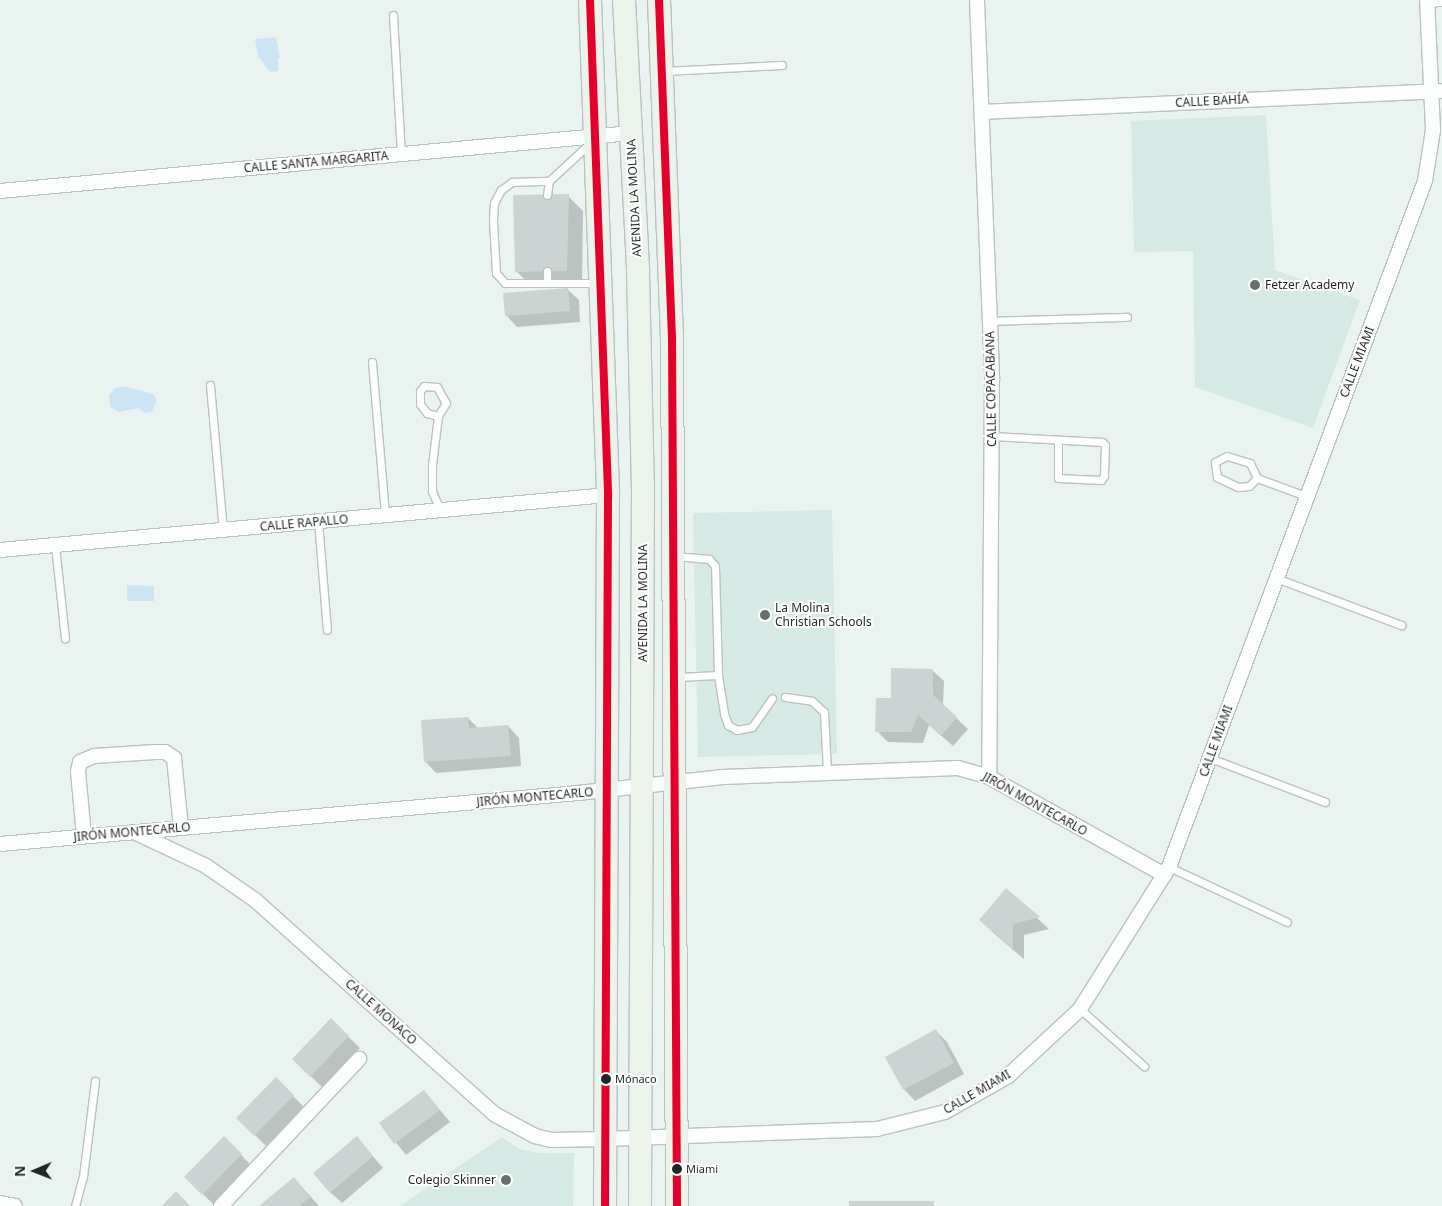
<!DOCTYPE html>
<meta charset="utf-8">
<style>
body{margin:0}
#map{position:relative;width:1442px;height:1206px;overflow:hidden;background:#e9f4f1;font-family:"Noto Sans",sans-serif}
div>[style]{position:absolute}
.built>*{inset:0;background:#d5eae4}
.water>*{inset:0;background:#cce5f5}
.shadow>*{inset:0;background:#0003}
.building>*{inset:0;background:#cbd4d3}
.roads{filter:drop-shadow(1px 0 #bac2c0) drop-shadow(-1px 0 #bac2c0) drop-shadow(0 1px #bac2c0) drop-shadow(0 -1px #bac2c0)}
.lane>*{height:7px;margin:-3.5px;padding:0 3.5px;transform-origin:3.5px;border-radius:3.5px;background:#fcfdfd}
.street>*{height:14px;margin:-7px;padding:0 7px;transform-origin:7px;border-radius:7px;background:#fcfdfd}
.primary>*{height:22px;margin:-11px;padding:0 11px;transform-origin:11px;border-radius:11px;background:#ebf3eb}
.bus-1>*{height:8px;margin:-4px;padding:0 4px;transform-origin:4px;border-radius:4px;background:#e4002b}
.dots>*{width:14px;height:14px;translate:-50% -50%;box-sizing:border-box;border:2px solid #fff;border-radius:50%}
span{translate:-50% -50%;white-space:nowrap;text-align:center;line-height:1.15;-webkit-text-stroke:4px #fff;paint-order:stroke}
.bus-label{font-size:11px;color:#1f2724}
.left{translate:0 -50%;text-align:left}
.street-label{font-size:12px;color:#1f2724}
.poi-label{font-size:12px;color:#1f2724}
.right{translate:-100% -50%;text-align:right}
.north{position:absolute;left:10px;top:1146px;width:50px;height:50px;-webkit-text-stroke:4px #fff;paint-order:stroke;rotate:269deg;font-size:14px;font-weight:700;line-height:20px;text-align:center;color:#1f2724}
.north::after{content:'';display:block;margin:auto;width:18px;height:22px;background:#1f2724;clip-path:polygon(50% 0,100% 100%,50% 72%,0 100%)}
</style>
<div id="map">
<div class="built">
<i style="clip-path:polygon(1266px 115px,1275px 270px,1360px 300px,1313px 428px,1195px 387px,1193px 251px,1134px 252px,1131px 121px)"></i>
<i style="clip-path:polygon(832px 510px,837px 754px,698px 757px,693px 513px)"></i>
<i style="clip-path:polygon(502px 1137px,519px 1149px,539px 1153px,574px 1153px,573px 1206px,400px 1206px)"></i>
</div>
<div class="water">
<i style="clip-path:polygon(276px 37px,280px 58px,278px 58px,278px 71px,270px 72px,258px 56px,255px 39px)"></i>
<i style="clip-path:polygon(123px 386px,153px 394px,157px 400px,152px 412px,144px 413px,139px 408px,119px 412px,110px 407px,109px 395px,115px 388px)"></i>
<i style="clip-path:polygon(127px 585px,154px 586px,154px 601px,127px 601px)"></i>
</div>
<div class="shadow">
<i style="clip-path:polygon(568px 196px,583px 211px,582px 286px,532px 286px,516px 271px)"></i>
<i style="clip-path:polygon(567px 289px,579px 300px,580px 322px,517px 327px,506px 315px)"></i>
<i style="clip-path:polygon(932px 670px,944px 681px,943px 706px,968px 729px,953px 746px,929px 725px,923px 743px,888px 742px,877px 731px,892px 699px)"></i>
<i style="clip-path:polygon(468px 718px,478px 728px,508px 726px,519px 738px,521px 766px,436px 773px,425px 761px)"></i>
<i style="clip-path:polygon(1006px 890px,1049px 929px,1024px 935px,1024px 959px,991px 931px)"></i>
<i style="clip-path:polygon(331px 1020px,360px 1048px,322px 1087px,293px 1059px)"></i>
<i style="clip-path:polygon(936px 1031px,947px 1042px,964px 1074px,915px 1101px,904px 1089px)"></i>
<i style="clip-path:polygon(276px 1079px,304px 1107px,266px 1146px,238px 1118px)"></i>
<i style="clip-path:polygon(424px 1091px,450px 1122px,406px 1155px,380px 1123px)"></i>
<i style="clip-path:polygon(224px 1138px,252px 1166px,214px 1205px,186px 1177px)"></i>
<i style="clip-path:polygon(357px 1138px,383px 1168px,342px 1203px,330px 1192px)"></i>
<i style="clip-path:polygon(294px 1178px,319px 1206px,261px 1206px)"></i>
</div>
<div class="building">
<i style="clip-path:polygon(569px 194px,567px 271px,515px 272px,513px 195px)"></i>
<i style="clip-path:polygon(568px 288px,570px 311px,505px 316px,503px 293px)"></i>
<i style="clip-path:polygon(891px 668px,933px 669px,933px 695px,957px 717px,941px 736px,918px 715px,911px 732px,875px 732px,876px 698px,891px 698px)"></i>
<i style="clip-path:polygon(468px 717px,469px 728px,508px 725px,511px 756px,424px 762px,421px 720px)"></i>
<i style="clip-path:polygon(1006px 888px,1040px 917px,1013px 924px,1013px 950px,979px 920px)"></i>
<i style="clip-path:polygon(331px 1018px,349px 1036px,310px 1077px,292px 1059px)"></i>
<i style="clip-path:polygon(936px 1029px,954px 1063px,903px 1090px,885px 1057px)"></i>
<i style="clip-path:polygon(276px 1077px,294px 1095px,254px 1136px,236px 1118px)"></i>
<i style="clip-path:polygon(424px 1090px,440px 1110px,394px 1144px,379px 1123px)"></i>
<i style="clip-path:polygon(224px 1136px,242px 1154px,202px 1195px,184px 1177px)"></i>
<i style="clip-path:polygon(357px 1136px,373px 1156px,330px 1193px,313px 1173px)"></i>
<i style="clip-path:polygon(294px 1177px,310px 1197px,299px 1206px,259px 1206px)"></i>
<i style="clip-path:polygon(176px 1191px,190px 1206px,162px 1206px)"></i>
<i style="clip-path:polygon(849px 1201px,934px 1201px,934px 1206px,849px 1206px)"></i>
</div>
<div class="roads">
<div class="lane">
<i style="left:1428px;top:3px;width:14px;rotate:-4deg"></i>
<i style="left:393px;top:15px;width:140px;rotate:86.7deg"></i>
<i style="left:664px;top:71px;width:118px;rotate:-2.9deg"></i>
<i style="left:547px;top:195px;width:14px;rotate:-82deg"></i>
<i style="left:549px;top:181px;width:56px;rotate:-42.8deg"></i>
<i style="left:547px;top:271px;width:12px;rotate:90deg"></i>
<i style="left:547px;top:283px;width:51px"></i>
<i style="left:547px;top:283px;width:42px;rotate:180deg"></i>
<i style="left:505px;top:283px;width:13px;rotate:-132deg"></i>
<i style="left:496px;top:273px;width:52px;rotate:-93.3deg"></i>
<i style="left:493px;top:221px;width:18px;rotate:-87deg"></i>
<i style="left:494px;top:203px;width:15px;rotate:-62deg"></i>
<i style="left:501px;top:190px;width:14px;rotate:-36deg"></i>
<i style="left:512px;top:182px;width:37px;rotate:-2deg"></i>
<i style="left:990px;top:321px;width:137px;rotate:-1.7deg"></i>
<i style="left:372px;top:362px;width:154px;rotate:85.1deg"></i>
<i style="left:210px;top:385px;width:146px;rotate:84.9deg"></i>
<i style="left:438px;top:416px;width:11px;rotate:-165deg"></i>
<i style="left:427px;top:413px;width:11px;rotate:-128deg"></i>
<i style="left:420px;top:404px;width:13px;rotate:-90deg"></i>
<i style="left:420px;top:391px;width:6px;rotate:-51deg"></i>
<i style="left:424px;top:386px;width:13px;rotate:4deg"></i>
<i style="left:437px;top:387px;width:18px;rotate:61deg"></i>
<i style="left:446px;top:403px;width:15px;rotate:122deg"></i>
<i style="left:438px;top:416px;width:49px;rotate:97deg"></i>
<i style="left:432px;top:465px;width:26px;rotate:90deg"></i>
<i style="left:432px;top:491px;width:21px;rotate:67deg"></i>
<i style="left:992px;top:436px;width:110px;rotate:3.1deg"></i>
<i style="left:1102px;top:442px;width:4px;rotate:45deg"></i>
<i style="left:1105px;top:445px;width:31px;rotate:92deg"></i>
<i style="left:1104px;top:476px;width:5px;rotate:127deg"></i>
<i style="left:1101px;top:480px;width:43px;rotate:-177.3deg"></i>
<i style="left:1058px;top:478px;width:37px;rotate:-90deg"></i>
<i style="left:1257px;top:478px;width:11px;rotate:135deg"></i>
<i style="left:1249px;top:486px;width:11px;rotate:175deg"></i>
<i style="left:1238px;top:487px;width:23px;rotate:-155deg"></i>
<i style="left:1217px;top:477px;width:15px;rotate:-98deg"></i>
<i style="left:1215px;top:462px;width:13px;rotate:-27deg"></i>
<i style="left:1227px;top:456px;width:24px;rotate:17deg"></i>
<i style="left:1250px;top:463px;width:17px;rotate:65deg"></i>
<i style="left:1257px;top:478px;width:52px;rotate:20.2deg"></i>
<i style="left:318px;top:521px;width:109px;rotate:85.3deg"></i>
<i style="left:55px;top:545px;width:94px;rotate:83.9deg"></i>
<i style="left:675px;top:556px;width:34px;rotate:5deg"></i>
<i style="left:709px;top:559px;width:9px;rotate:49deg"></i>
<i style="left:715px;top:566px;width:109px;rotate:88.4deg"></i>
<i style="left:1276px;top:578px;width:134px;rotate:20.6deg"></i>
<i style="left:678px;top:677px;width:40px;rotate:-2.9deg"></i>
<i style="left:718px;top:675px;width:39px;rotate:81deg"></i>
<i style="left:724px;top:714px;width:12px;rotate:70deg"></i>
<i style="left:728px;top:725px;width:10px;rotate:29deg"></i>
<i style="left:737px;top:730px;width:15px;rotate:-11deg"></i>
<i style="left:752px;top:727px;width:35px;rotate:-55deg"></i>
<i style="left:785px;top:697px;width:27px;rotate:8deg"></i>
<i style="left:812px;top:701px;width:16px;rotate:43deg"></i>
<i style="left:824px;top:712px;width:60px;rotate:87.1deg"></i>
<i style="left:1210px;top:758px;width:123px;rotate:20.9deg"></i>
<i style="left:1169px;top:867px;width:130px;rotate:25deg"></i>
<i style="left:1080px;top:1009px;width:86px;rotate:41.7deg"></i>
<i style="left:75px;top:1206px;width:30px;rotate:-75deg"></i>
<i style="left:83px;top:1177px;width:97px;rotate:-82.9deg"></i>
</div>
<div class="street">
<i style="left:977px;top:0;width:380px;rotate:87.7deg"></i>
<i style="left:992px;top:380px;width:397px;rotate:90.4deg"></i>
<i style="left:982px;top:112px;width:459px;rotate:-2.6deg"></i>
<i style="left:0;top:191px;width:634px;rotate:-5.25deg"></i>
<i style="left:0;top:550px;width:610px;rotate:-5.17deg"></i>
<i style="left:136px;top:833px;width:77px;rotate:25.2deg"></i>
<i style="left:206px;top:866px;width:60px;rotate:34.8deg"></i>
<i style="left:255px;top:900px;width:321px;rotate:41.8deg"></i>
<i style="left:494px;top:1114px;width:47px;rotate:28.2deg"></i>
<i style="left:535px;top:1136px;width:16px;rotate:14deg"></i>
<i style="left:551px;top:1140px;width:54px;rotate:-1.1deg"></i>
<i style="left:605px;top:1139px;width:272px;rotate:-2.1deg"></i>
<i style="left:877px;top:1129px;width:70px;rotate:-14deg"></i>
<i style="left:945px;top:1112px;width:73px;rotate:-29.7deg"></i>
<i style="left:1008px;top:1076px;width:98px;rotate:-42.9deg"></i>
<i style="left:1080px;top:1009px;width:168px;rotate:-57.9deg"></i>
<i style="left:1169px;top:867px;width:732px;rotate:-69.54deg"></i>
<i style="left:1425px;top:181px;width:52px;rotate:-81.1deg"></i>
<i style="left:1433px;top:130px;width:130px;rotate:-92.6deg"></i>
<i style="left:84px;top:836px;width:65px;rotate:-95.3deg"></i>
<i style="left:78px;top:771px;width:9px;rotate:-77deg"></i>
<i style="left:80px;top:762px;width:15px;rotate:-23deg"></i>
<i style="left:94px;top:756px;width:61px;rotate:-3.8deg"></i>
<i style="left:155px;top:752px;width:10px"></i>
<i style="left:165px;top:752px;width:11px;rotate:34deg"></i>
<i style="left:174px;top:758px;width:70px;rotate:84.3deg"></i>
<i style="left:0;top:844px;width:580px;rotate:-5.04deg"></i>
<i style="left:578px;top:793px;width:146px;rotate:-6.3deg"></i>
<i style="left:723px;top:777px;width:235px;rotate:-2.2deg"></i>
<i style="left:958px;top:768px;width:32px;rotate:16deg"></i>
<i style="left:989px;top:777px;width:201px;rotate:29.2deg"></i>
<i style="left:0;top:1203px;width:15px;rotate:11deg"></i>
<i style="left:221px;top:1206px;width:202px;rotate:-46.8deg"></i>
</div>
<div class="primary">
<i style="left:590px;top:0;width:495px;rotate:87.9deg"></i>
<i style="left:608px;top:495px;width:711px;rotate:90.24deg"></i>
<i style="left:624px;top:0;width:271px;rotate:87deg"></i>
<i style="left:638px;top:271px;width:216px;rotate:88.7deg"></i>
<i style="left:643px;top:487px;width:719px;rotate:90.24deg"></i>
<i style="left:659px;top:0;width:337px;rotate:87.8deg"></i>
<i style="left:672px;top:337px;width:869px;rotate:89.67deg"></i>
</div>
</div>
<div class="bus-1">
<i style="left:590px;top:0;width:495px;rotate:87.9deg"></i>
<i style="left:608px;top:495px;width:711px;rotate:90.24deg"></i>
<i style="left:659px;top:0;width:337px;rotate:87.8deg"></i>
<i style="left:672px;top:337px;width:869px;rotate:89.67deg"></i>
</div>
<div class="dots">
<i style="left:1255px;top:285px;background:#666f6c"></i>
<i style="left:765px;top:615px;background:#666f6c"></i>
<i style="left:606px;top:1079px;background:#1f2724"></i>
<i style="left:677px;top:1169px;background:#1f2724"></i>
<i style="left:506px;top:1180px;background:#666f6c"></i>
</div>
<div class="bus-label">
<span class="left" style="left:615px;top:1079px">Mónaco</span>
<span class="left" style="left:686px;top:1169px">Miami</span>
</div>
<div class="street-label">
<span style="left:1212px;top:101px;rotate:-3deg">CALLE BAHÍA</span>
<span style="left:316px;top:162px;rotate:-5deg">CALLE SANTA MARGARITA</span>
<span style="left:634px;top:198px;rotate:-93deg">AVENIDA LA MOLINA</span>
<span style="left:1357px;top:362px;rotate:-69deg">CALLE MIAMI</span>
<span style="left:991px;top:389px;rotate:-91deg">CALLE COPACABANA</span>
<span style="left:304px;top:523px;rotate:-5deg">CALLE RAPALLO</span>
<span style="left:643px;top:603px;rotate:-90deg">AVENIDA LA MOLINA</span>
<span style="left:1216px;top:741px;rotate:-70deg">CALLE MIAMI</span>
<span style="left:535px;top:797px;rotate:-5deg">JIRÓN MONTECARLO</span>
<span style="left:1035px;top:804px;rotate:29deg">JIRÓN MONTECARLO</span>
<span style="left:132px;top:832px;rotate:-5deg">JIRÓN MONTECARLO</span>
<span style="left:381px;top:1012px;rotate:42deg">CALLE MONACO</span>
<span style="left:977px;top:1092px;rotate:-30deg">CALLE MIAMI</span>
</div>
<div class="poi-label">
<span class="left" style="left:1265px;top:285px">Fetzer Academy</span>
<span class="left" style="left:775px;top:615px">La Molina<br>Christian Schools</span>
<span class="right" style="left:496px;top:1180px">Colegio Skinner</span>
</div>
<div class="north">N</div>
</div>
